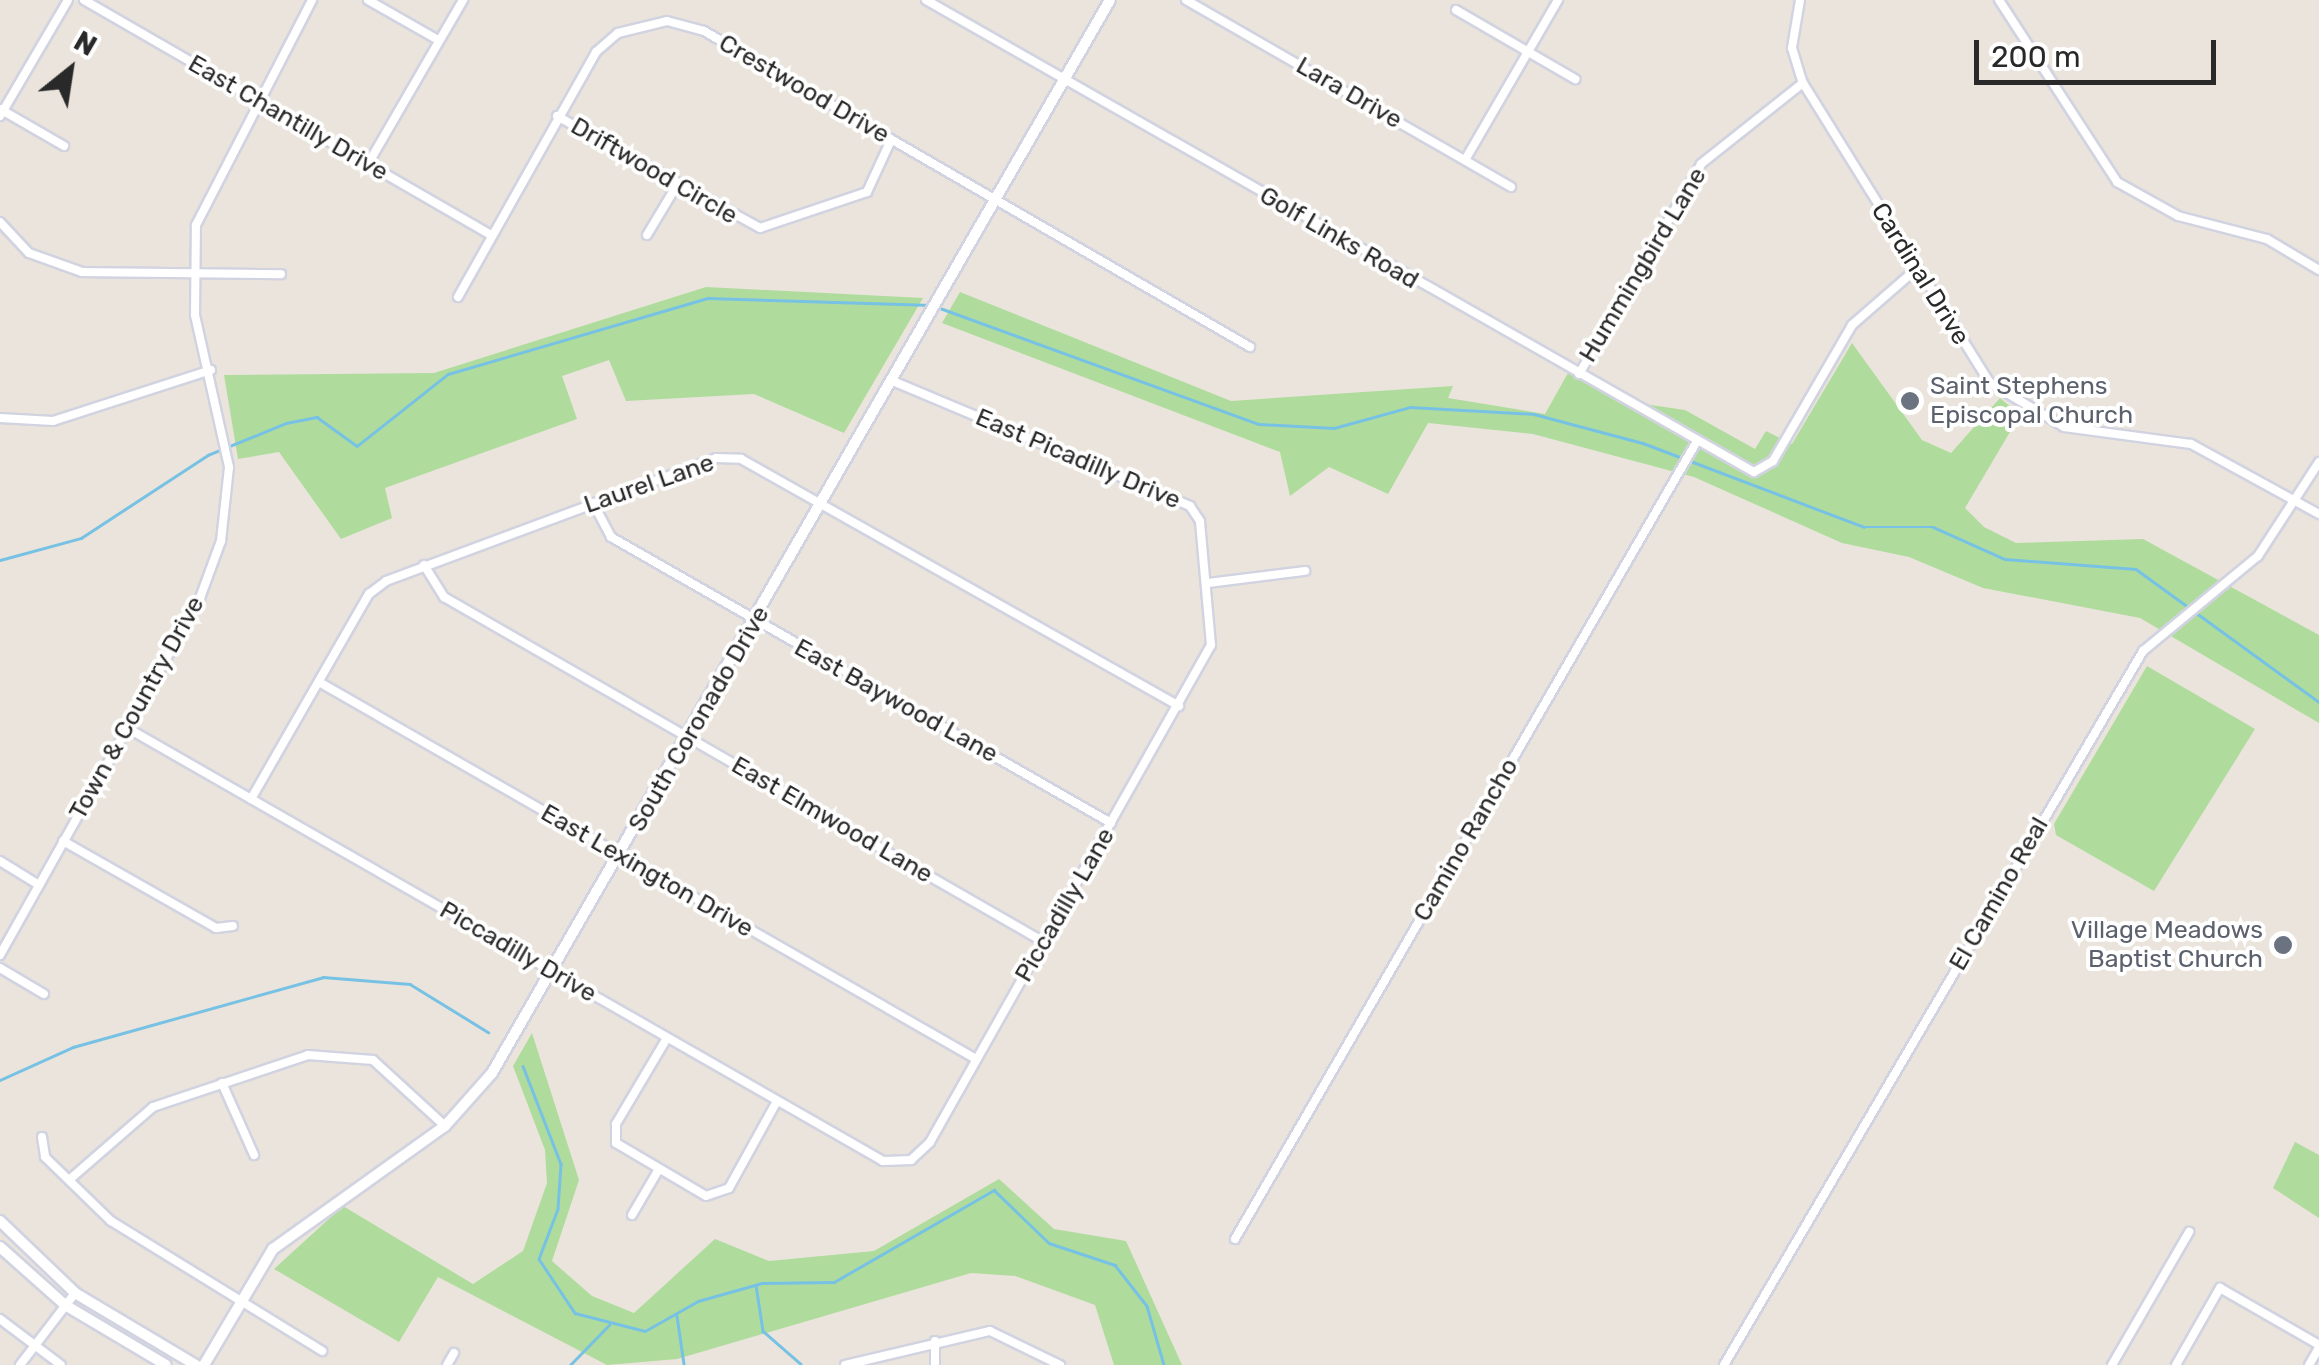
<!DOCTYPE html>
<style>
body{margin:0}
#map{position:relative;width:2319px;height:1365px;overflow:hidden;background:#eae4dc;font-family:Rubik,sans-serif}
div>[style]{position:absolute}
.green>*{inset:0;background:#afdc9c}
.stream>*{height:2.5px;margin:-1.25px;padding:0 1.25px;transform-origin:1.25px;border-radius:1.25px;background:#77c2e4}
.roads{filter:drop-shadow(2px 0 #d1d3e0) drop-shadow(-2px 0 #d1d3e0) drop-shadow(0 2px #d1d3e0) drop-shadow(0 -2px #d1d3e0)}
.minor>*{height:8px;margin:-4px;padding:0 4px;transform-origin:4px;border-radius:4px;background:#fff}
.tertiary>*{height:10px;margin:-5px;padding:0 5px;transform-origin:5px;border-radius:5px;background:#fff}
.dots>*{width:28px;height:28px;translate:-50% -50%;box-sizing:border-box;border:5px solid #fff;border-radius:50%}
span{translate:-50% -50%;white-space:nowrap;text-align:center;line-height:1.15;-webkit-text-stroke:8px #fff;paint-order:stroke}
.street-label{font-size:25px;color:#292929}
.worship-label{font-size:25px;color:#5b616d}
.left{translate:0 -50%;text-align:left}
.right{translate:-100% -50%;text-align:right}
.north{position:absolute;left:20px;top:20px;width:100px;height:100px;-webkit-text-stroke:8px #fff;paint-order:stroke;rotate:30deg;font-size:28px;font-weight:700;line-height:40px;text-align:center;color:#292929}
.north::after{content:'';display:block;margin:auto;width:35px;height:45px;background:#292929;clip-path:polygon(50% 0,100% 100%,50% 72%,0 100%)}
.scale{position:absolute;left:1974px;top:40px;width:242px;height:45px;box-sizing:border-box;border:5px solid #292929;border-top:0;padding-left:12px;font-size:30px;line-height:35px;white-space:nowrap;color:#292929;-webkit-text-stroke:8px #fff;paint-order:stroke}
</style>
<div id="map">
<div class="green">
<i style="clip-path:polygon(706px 287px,923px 298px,844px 433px,754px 394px,626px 401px,609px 360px,562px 376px,577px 419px,385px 488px,392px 518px,341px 539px,279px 452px,238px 459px,224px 375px,434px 373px)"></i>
<i style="clip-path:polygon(960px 292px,1231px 401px,1453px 386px,1448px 398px,1545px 414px,1568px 373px,1637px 403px,1685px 410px,1755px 449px,1766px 431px,1792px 444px,1852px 343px,1922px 440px,1951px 453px,2000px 398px,2020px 415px,1965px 508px,1984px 527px,2016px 543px,2143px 539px,2319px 635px,2319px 723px,2140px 618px,1983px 588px,1909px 557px,1842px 543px,1694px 477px,1533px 434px,1428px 423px,1388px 494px,1329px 467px,1290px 496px,1280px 452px,942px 323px)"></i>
<i style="clip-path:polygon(2147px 666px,2255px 729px,2154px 891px,2056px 835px,2054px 824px)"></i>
<i style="clip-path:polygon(532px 1033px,579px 1180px,552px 1261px,592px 1296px,634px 1313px,715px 1239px,769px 1261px,874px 1251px,999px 1179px,1054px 1229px,1126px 1241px,1182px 1365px,1114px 1365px,1095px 1305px,1015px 1276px,971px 1273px,677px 1359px,607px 1365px,438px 1277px,399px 1342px,274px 1269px,343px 1206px,473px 1284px,523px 1251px,547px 1183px,545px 1150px,513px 1066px)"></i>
<i style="clip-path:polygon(2295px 1142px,2319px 1155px,2319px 1218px,2273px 1188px)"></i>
</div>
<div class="stream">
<i style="left:940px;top:308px;width:339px;rotate:20deg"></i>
<i style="left:1259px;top:424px;width:75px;rotate:3.1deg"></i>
<i style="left:1334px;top:428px;width:79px;rotate:-15.4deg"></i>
<i style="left:1410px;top:407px;width:124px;rotate:3.2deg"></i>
<i style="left:1534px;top:414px;width:113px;rotate:14.9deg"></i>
<i style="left:1643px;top:443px;width:236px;rotate:20.8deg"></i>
<i style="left:1864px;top:527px;width:69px"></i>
<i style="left:1933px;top:527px;width:79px;rotate:24deg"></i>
<i style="left:2005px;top:559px;width:131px;rotate:4.4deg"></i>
<i style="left:2136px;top:569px;width:226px;rotate:36deg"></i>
<i style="left:0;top:560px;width:84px;rotate:-15.2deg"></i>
<i style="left:81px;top:538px;width:152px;rotate:-33.2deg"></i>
<i style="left:208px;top:455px;width:84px;rotate:-22.3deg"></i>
<i style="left:286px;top:423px;width:32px;rotate:-11deg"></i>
<i style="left:317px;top:417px;width:49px;rotate:35.9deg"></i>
<i style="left:357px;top:446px;width:116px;rotate:-38.4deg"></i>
<i style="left:448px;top:374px;width:271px;rotate:-16.3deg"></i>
<i style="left:708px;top:298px;width:224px;rotate:1.8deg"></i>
<i style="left:523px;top:1066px;width:105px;rotate:68.8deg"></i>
<i style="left:561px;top:1164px;width:45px;rotate:93.8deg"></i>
<i style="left:558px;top:1209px;width:53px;rotate:110.8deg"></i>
<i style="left:539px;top:1259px;width:65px;rotate:56.3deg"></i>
<i style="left:575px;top:1313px;width:72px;rotate:14.4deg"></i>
<i style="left:645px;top:1331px;width:61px;rotate:-29.5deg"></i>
<i style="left:698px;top:1301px;width:66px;rotate:-15.7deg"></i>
<i style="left:762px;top:1283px;width:72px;rotate:-0.8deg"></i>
<i style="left:834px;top:1282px;width:185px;rotate:-29.9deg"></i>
<i style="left:994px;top:1190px;width:76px;rotate:43.9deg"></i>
<i style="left:1049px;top:1243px;width:70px;rotate:18.4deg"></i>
<i style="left:1115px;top:1265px;width:52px;rotate:52deg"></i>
<i style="left:1147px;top:1306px;width:61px;rotate:73.9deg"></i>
<i style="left:0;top:1080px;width:80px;rotate:-24.3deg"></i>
<i style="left:73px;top:1047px;width:260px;rotate:-15.6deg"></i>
<i style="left:323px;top:977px;width:87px;rotate:4.6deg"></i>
<i style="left:410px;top:984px;width:92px;rotate:31.6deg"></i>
<i style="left:756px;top:1285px;width:47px;rotate:81.3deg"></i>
<i style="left:763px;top:1331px;width:50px;rotate:41deg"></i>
<i style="left:677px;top:1316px;width:49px;rotate:81.7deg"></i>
<i style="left:570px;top:1365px;width:56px;rotate:-45.7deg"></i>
</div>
<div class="roads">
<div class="minor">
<i style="left:84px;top:0;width:471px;rotate:30deg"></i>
<i style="left:368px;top:0;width:81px;rotate:29.7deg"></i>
<i style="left:926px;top:0;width:953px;rotate:29.69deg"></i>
<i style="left:1754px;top:472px;width:22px;rotate:-30deg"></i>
<i style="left:1773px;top:461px;width:157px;rotate:-59.8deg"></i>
<i style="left:1852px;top:325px;width:84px;rotate:-41.1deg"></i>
<i style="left:1186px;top:0;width:375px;rotate:29.9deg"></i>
<i style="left:1800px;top:0;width:49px;rotate:99.5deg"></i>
<i style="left:1792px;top:48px;width:37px;rotate:73deg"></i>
<i style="left:1803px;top:83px;width:354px;rotate:58.1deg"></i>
<i style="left:1990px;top:383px;width:86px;rotate:30.7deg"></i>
<i style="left:2064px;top:427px;width:128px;rotate:7.6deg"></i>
<i style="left:2191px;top:444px;width:146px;rotate:28.7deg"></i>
<i style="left:1999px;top:0;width:217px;rotate:57deg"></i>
<i style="left:2117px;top:182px;width:70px;rotate:29.1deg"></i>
<i style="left:2178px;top:216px;width:92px;rotate:14.5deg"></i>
<i style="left:2267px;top:239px;width:61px;rotate:30.8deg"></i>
<i style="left:1456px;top:10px;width:138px;rotate:30.1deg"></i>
<i style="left:0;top:109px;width:74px;rotate:30deg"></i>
<i style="left:0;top:116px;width:134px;rotate:-59.6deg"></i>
<i style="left:557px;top:116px;width:232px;rotate:28.9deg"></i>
<i style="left:760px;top:228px;width:113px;rotate:-18.6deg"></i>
<i style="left:867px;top:192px;width:57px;rotate:-65.2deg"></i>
<i style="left:1465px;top:160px;width:185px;rotate:-59.8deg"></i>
<i style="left:368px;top:164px;width:190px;rotate:-59.9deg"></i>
<i style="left:0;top:222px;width:42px;rotate:46.9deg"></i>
<i style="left:29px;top:253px;width:56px;rotate:19.7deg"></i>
<i style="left:82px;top:272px;width:199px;rotate:0.6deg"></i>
<i style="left:647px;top:235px;width:58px;rotate:-59deg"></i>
<i style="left:458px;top:297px;width:281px;rotate:-60.6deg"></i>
<i style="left:596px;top:52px;width:29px;rotate:-41deg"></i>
<i style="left:618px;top:33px;width:50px;rotate:-13.8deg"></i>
<i style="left:667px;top:21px;width:38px;rotate:15deg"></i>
<i style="left:704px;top:31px;width:631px;rotate:30.06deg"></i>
<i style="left:1579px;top:374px;width:243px;rotate:-59.8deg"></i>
<i style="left:1701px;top:164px;width:130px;rotate:-38.5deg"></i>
<i style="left:0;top:418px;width:53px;rotate:3.2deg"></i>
<i style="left:53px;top:421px;width:166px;rotate:-17.9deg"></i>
<i style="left:593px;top:503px;width:38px;rotate:62deg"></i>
<i style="left:611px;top:537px;width:576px;rotate:29.77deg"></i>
<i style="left:424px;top:565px;width:38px;rotate:58deg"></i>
<i style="left:444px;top:597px;width:692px;rotate:29.9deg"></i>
<i style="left:1208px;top:583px;width:98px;rotate:-7.1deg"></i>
<i style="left:319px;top:682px;width:757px;rotate:29.85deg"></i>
<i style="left:129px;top:729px;width:869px;rotate:29.81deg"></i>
<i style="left:883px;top:1161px;width:28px;rotate:-2deg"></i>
<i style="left:911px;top:1160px;width:26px;rotate:-43deg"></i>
<i style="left:930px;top:1142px;width:571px;rotate:-60.52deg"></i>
<i style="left:1211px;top:645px;width:124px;rotate:-95.1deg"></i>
<i style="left:1200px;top:521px;width:18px;rotate:-124deg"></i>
<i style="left:1190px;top:506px;width:325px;rotate:-157.2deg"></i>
<i style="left:251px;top:799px;width:237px;rotate:-60.1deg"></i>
<i style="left:369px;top:594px;width:21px;rotate:-37deg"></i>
<i style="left:386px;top:581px;width:352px;rotate:-20.4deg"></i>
<i style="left:716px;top:458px;width:25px;rotate:2deg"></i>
<i style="left:741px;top:459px;width:503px;rotate:29.42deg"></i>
<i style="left:63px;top:841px;width:176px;rotate:29.6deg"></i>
<i style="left:216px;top:928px;width:17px;rotate:-7deg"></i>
<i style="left:0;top:861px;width:46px;rotate:31.6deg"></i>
<i style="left:0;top:955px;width:409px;rotate:-60.7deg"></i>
<i style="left:200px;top:598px;width:61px;rotate:-69.8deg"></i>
<i style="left:221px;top:541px;width:74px;rotate:-83.8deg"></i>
<i style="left:229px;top:467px;width:156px;rotate:-102.6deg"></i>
<i style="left:195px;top:315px;width:90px;rotate:-89.4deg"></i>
<i style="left:196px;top:225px;width:253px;rotate:-62.7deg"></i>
<i style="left:0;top:968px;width:51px;rotate:30.6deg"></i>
<i style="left:667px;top:1038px;width:100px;rotate:120.7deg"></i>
<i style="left:616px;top:1124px;width:19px;rotate:90deg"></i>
<i style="left:616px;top:1143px;width:104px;rotate:30.5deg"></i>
<i style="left:706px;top:1196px;width:24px;rotate:-19deg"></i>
<i style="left:729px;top:1188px;width:99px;rotate:-61.1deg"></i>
<i style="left:222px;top:1083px;width:79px;rotate:66deg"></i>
<i style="left:42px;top:1137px;width:20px;rotate:81deg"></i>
<i style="left:45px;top:1157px;width:92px;rotate:44.1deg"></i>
<i style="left:111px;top:1221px;width:248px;rotate:31.6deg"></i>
<i style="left:69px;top:1180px;width:111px;rotate:-41deg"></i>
<i style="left:153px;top:1107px;width:163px;rotate:-18.5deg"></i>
<i style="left:308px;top:1055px;width:65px;rotate:4.4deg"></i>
<i style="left:373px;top:1060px;width:98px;rotate:42.5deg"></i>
<i style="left:632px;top:1215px;width:53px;rotate:-59.6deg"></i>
<i style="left:1235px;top:1239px;width:922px;rotate:-59.93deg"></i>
<i style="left:0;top:1319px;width:76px;rotate:37deg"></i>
<i style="left:20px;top:1365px;width:91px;rotate:-52.6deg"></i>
<i style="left:447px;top:1365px;width:14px;rotate:-60deg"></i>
<i style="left:845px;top:1365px;width:149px;rotate:-13.2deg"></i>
<i style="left:990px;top:1331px;width:78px;rotate:25.9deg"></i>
<i style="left:935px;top:1365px;width:24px;rotate:-90deg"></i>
<i style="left:1724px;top:1365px;width:828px;rotate:-59.59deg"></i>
<i style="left:2143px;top:651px;width:149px;rotate:-39.6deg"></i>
<i style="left:2258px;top:556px;width:112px;rotate:-57deg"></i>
<i style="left:2112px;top:1365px;width:154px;rotate:-59.9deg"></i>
<i style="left:2176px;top:1365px;width:89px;rotate:-60.3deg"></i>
<i style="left:2220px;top:1288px;width:114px;rotate:29.9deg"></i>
<i style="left:2309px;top:1365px;width:20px;rotate:-60deg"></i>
</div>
<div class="tertiary">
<i style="left:0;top:1221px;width:104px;rotate:43.8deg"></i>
<i style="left:75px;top:1293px;width:141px;rotate:30.8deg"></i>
<i style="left:0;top:1247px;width:87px;rotate:41.7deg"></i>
<i style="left:65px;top:1305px;width:117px;rotate:30.7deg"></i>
<i style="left:204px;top:1365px;width:135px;rotate:-59.3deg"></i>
<i style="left:273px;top:1249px;width:211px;rotate:-35.6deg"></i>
<i style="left:445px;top:1126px;width:71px;rotate:-48.4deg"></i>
<i style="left:492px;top:1073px;width:1238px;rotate:-60.06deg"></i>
</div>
</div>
<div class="dots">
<i style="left:1910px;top:401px;background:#6b7280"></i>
<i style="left:2283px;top:945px;background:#6b7280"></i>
</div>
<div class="street-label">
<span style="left:804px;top:89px;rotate:30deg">Crestwood Drive</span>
<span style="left:1349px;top:93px;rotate:30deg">Lara Drive</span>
<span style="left:288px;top:118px;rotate:30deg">East Chantilly Drive</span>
<span style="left:654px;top:171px;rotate:30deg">Driftwood Circle</span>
<span style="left:1339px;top:238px;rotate:30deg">Golf Links Road</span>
<span style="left:1643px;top:265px;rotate:-59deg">Hummingbird Lane</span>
<span style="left:1920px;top:274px;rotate:58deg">Cardinal Drive</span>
<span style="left:1078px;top:459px;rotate:23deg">East Picadilly Drive</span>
<span style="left:649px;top:484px;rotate:-19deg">Laurel Lane</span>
<span style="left:896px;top:701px;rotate:29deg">East Baywood Lane</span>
<span style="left:137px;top:708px;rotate:-61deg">Town &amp; Country Drive</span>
<span style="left:699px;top:719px;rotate:-60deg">South Coronado Drive</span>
<span style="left:832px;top:820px;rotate:30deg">East Elmwood Lane</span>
<span style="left:1466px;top:840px;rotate:-60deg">Camino Rancho</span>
<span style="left:647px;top:871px;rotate:30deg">East Lexington Drive</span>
<span style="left:1999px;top:894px;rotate:-60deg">El Camino Real</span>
<span style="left:1065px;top:905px;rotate:-60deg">Piccadilly Lane</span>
<span style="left:518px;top:952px;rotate:30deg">Piccadilly Drive</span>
</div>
<div class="worship-label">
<span class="left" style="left:1930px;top:401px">Saint Stephens<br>Episcopal Church</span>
<span class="right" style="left:2263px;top:945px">Village Meadows<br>Baptist Church</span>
</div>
<div class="north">N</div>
<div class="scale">200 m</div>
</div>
